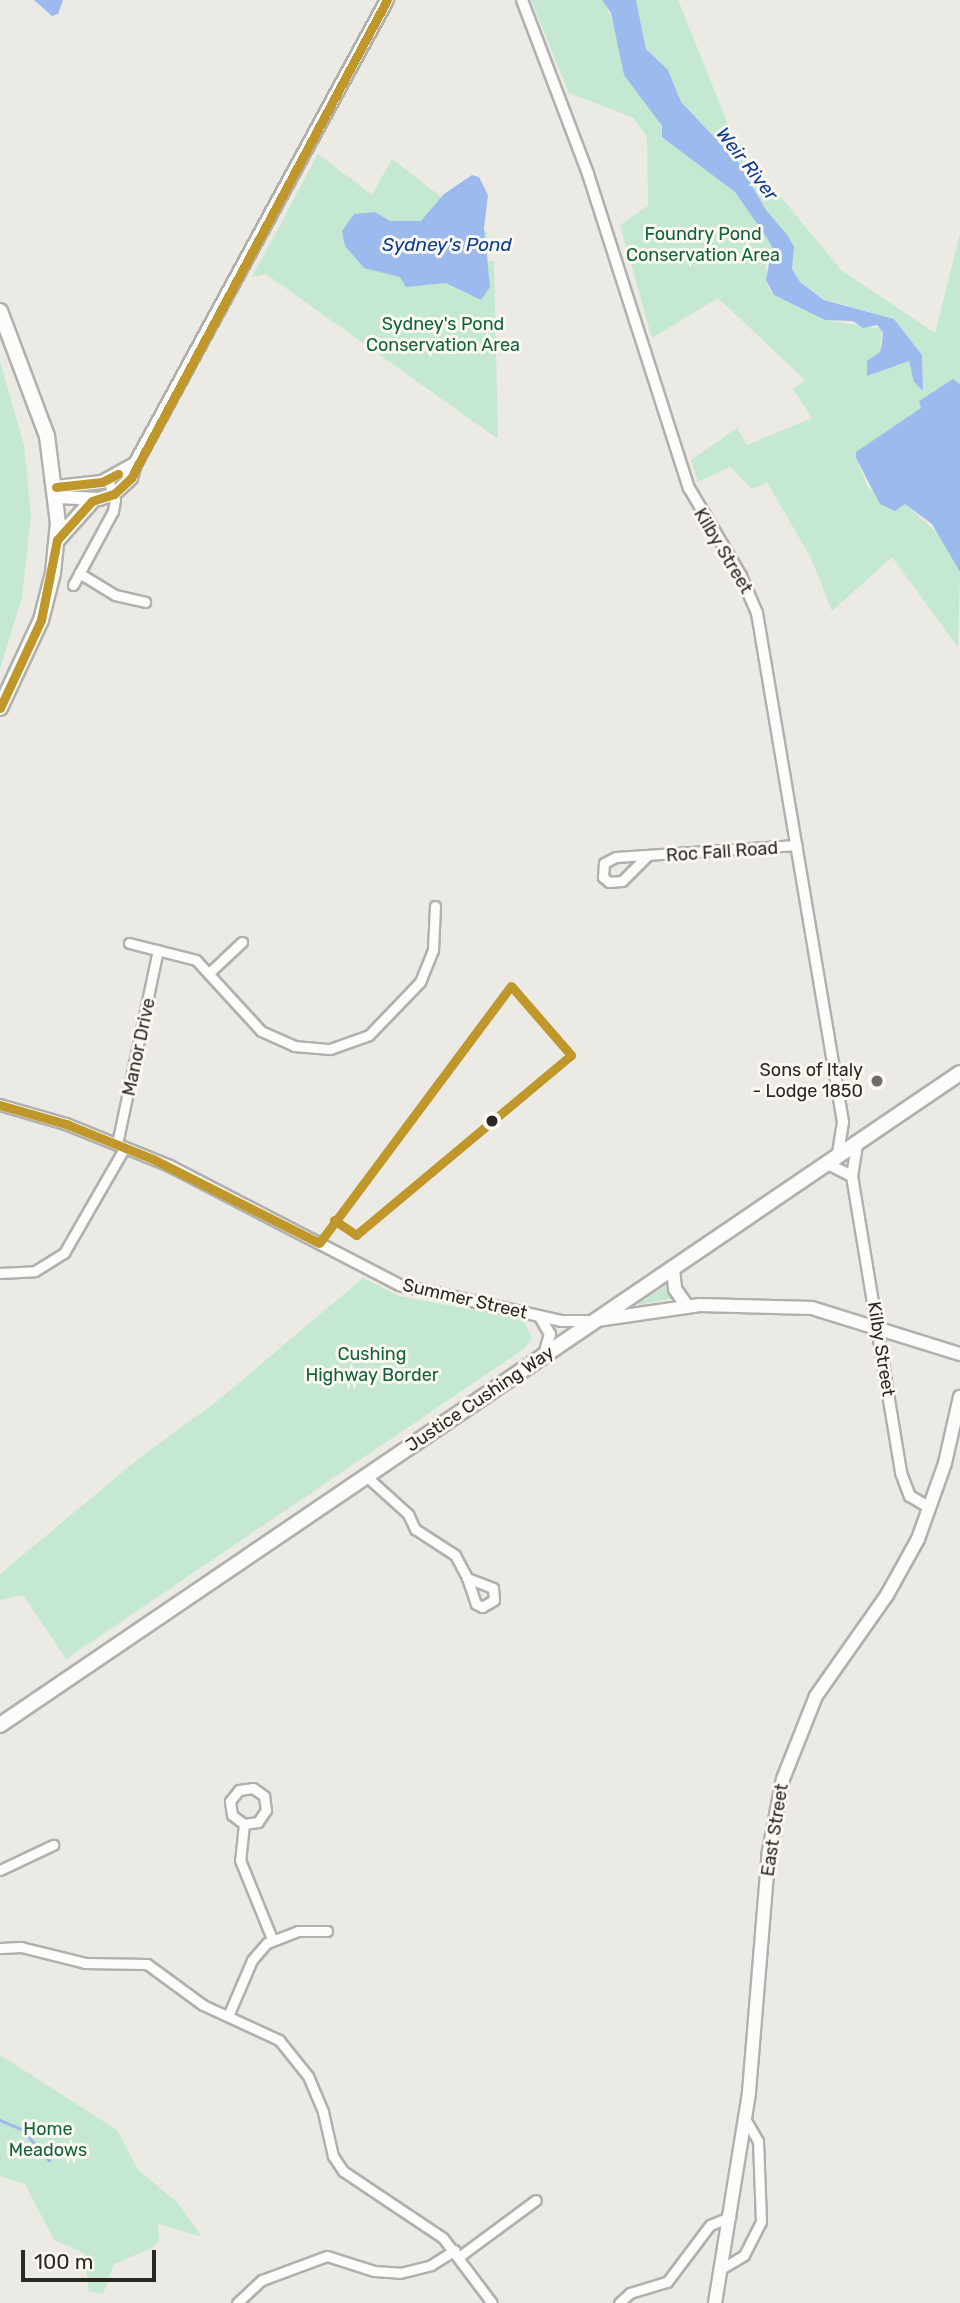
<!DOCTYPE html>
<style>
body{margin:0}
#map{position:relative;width:960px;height:2303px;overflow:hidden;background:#ebeae5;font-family:Rubik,sans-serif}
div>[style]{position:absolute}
.green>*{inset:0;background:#c5e8d3}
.water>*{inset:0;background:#9cbaee}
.stream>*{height:2.5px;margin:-1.25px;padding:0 1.25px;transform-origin:1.25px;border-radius:1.25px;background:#9cbaee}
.roads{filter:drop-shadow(2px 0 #b1b0ad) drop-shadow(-2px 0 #b1b0ad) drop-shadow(0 2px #b1b0ad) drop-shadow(0 -2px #b1b0ad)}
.minor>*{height:9px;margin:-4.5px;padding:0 4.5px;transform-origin:4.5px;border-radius:4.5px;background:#fcfcfb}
.tertiary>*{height:10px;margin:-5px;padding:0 5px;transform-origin:5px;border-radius:5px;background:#fcfcfb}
.secondary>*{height:12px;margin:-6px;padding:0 6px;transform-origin:6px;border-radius:6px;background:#fcfcfb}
.primary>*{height:14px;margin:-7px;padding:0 7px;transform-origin:7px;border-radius:7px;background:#fcfcfb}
.bus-1>*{height:9px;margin:-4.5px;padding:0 4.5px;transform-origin:4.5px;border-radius:4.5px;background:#bf972a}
.dots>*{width:19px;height:19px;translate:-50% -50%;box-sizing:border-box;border:4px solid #fbf8f1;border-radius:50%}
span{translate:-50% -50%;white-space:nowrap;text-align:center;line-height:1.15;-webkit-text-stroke:6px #fbf8f1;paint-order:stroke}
.park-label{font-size:18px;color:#116242}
.street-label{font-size:18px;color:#292825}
.poi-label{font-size:18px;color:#292825}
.right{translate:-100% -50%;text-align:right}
.water-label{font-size:19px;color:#0c3c93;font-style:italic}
.scale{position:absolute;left:21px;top:2250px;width:135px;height:32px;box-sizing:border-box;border:4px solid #292825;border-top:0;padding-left:9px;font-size:21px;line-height:24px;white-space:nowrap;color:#292825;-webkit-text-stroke:5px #fbf8f1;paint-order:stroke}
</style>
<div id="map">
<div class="green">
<i style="clip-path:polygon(531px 0,602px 0,605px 4px,663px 131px,735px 192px,767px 238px,772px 247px,766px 266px,768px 287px,774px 295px,825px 320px,882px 329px,880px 352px,867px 361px,868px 375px,909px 361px,923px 387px,922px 355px,894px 319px,824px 299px,800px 282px,792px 269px,788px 236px,766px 210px,739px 163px,681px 102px,668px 70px,646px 49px,636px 0,678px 0,728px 124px,752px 162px,841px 270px,935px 333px,960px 233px,960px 384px,953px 379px,919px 401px,922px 408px,857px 452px,856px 458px,868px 488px,905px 504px,943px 538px,960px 572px,958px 647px,892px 557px,832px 611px,811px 558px,767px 482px,752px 489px,730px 467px,698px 482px,691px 460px,737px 428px,747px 445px,812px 418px,793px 389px,805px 380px,718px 298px,652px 338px,620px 225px,648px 206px,647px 137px,634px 118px,569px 93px)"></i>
<i style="clip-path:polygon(318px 154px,372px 195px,392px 159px,487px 232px,488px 261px,494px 261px,498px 439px,266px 274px,252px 277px)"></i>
<i style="clip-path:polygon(0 361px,24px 445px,31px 514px,22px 597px,0 669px)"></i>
<i style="clip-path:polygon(363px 1278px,399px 1296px,522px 1319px,532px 1337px,525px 1348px,66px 1659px,23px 1595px,0 1600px,0 1574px,142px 1456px,215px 1403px)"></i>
<i style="clip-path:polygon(667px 1285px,674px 1298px,638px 1305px,638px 1304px)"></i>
<i style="clip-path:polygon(0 2055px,117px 2130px,138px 2170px,177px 2202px,202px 2237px,158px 2224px,159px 2240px,154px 2247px,114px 2264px,103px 2294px,89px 2291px,84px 2253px,54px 2240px,25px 2184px,0 2176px)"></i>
</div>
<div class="water">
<i style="clip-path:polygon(34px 0,63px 0,58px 14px,52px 16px)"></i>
<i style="clip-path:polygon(602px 0,636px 0,646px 49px,668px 70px,681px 102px,739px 163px,766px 210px,788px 236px,794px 247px,792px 269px,800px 282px,824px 300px,894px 319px,922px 355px,923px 391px,914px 382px,909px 361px,867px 376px,867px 361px,880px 352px,882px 343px,883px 332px,877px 325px,863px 328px,853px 321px,825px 320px,774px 295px,766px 280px,772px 247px,767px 238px,735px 192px,662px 137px,662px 126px,624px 75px,611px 13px)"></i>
<i style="clip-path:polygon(472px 175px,479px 177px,488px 195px,484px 228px,490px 287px,481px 300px,446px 283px,406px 287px,400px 277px,364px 268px,345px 246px,342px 231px,354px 214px,375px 212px,390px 221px,421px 221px,444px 194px)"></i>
<i style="clip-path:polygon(953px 379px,960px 384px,960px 572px,932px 524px,905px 504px,895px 511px,880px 504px,856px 458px,856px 452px,921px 408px,919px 401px)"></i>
</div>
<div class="stream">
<i style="left:0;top:2120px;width:25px;rotate:23deg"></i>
<i style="left:23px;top:2130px;width:40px;rotate:49deg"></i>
</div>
<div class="roads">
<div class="minor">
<i style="left:79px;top:573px;width:42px;rotate:31.4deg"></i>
<i style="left:115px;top:595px;width:31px;rotate:13deg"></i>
<i style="left:73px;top:585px;width:84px;rotate:-61.6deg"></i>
<i style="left:113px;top:511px;width:11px;rotate:-80deg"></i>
<i style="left:115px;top:500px;width:21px;rotate:-109deg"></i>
<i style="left:647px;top:856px;width:35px;rotate:135deg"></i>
<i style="left:622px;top:881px;width:13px;rotate:176deg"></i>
<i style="left:609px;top:882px;width:8px;rotate:-140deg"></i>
<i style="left:603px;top:877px;width:14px;rotate:-86deg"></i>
<i style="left:604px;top:863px;width:13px;rotate:-27deg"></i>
<i style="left:616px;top:857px;width:181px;rotate:-3.8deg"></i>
<i style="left:129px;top:943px;width:69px;rotate:14.2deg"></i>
<i style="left:196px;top:960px;width:96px;rotate:47.5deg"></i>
<i style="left:261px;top:1031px;width:36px;rotate:24deg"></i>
<i style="left:294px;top:1046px;width:36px;rotate:5deg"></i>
<i style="left:330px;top:1049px;width:41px;rotate:-19.7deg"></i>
<i style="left:369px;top:1035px;width:74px;rotate:-46.1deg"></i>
<i style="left:420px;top:982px;width:35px;rotate:-68deg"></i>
<i style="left:433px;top:950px;width:44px;rotate:-87.4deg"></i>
<i style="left:210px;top:972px;width:44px;rotate:-43.2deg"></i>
<i style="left:117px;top:1144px;width:198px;rotate:-78.1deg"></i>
<i style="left:0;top:1273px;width:35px;rotate:-3deg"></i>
<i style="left:35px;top:1271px;width:34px;rotate:-32deg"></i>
<i style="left:64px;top:1253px;width:122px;rotate:-60.1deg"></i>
<i style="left:366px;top:1476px;width:57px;rotate:42.1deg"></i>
<i style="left:408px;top:1514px;width:17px;rotate:65deg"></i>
<i style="left:415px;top:1529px;width:48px;rotate:33deg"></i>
<i style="left:455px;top:1555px;width:26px;rotate:62deg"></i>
<i style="left:467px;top:1578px;width:28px;rotate:21deg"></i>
<i style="left:493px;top:1588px;width:12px;rotate:85deg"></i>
<i style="left:494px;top:1600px;width:14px;rotate:150deg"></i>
<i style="left:482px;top:1607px;width:7px;rotate:-153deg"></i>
<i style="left:476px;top:1604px;width:28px;rotate:-109deg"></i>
<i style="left:244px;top:1824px;width:15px;rotate:-143deg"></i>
<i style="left:232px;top:1815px;width:14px;rotate:-98deg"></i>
<i style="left:230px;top:1801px;width:14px;rotate:-51deg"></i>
<i style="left:239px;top:1790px;width:14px;rotate:-8deg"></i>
<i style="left:253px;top:1788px;width:14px;rotate:36deg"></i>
<i style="left:264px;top:1796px;width:14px;rotate:82deg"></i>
<i style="left:266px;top:1810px;width:14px;rotate:124deg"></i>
<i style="left:258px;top:1822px;width:14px;rotate:172deg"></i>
<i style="left:244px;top:1824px;width:36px;rotate:96deg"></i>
<i style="left:240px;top:1860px;width:85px;rotate:67.9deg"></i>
<i style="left:0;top:1870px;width:59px;rotate:-25.3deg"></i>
<i style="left:0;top:1948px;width:21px;rotate:-3deg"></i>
<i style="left:21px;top:1947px;width:66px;rotate:14deg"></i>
<i style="left:85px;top:1963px;width:62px;rotate:0.9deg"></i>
<i style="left:147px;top:1964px;width:69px;rotate:36.2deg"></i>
<i style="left:203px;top:2005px;width:84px;rotate:24.7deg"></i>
<i style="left:279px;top:2040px;width:46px;rotate:51.1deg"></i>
<i style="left:308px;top:2076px;width:39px;rotate:67deg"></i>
<i style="left:323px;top:2112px;width:45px;rotate:77.2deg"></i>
<i style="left:333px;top:2156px;width:18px;rotate:56deg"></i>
<i style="left:343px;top:2171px;width:120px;rotate:33.8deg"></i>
<i style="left:443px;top:2238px;width:81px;rotate:53deg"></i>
<i style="left:228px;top:2016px;width:61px;rotate:-66.8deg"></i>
<i style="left:252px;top:1960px;width:23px;rotate:-49deg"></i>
<i style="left:267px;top:1943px;width:33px;rotate:-21deg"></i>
<i style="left:298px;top:1931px;width:29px"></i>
<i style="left:460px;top:2256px;width:94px;rotate:-36.4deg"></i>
<i style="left:721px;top:2269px;width:27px;rotate:-31deg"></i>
<i style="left:744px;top:2255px;width:37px;rotate:-63deg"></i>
<i style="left:761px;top:2222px;width:81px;rotate:-92.1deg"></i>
<i style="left:758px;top:2141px;width:24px;rotate:-120deg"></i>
<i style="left:237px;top:2303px;width:34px;rotate:-43deg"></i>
<i style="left:262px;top:2280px;width:69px;rotate:-20.3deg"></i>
<i style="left:327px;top:2256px;width:49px;rotate:17.7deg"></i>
<i style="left:374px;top:2271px;width:26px;rotate:4deg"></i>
<i style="left:400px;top:2273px;width:32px;rotate:-14deg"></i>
<i style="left:431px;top:2265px;width:28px;rotate:-32deg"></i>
<i style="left:619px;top:2303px;width:15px;rotate:-42deg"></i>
<i style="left:630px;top:2293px;width:39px;rotate:-17deg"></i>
<i style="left:667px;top:2282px;width:71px;rotate:-53deg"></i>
<i style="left:710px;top:2225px;width:22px;rotate:-22deg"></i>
</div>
<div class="tertiary">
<i style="left:522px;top:0;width:186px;rotate:69.2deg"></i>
<i style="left:588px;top:174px;width:330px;rotate:72.2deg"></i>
<i style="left:689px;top:488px;width:102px;rotate:59.4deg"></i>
<i style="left:741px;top:576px;width:40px;rotate:66.6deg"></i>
<i style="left:757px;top:613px;width:516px;rotate:80.41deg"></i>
<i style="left:843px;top:1122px;width:36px;rotate:99deg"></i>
<i style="left:0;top:1105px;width:69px;rotate:16.1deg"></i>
<i style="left:66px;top:1124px;width:112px;rotate:22deg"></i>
<i style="left:170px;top:1166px;width:259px;rotate:27.4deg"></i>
<i style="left:400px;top:1285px;width:165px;rotate:12.6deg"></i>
<i style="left:561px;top:1321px;width:33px"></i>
<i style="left:857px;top:1145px;width:31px;rotate:99deg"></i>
<i style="left:852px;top:1176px;width:301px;rotate:80.6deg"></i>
<i style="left:901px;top:1473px;width:25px;rotate:69deg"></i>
<i style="left:910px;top:1496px;width:23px;rotate:31deg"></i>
<i style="left:828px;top:1164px;width:27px;rotate:27deg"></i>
<i style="left:540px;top:1317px;width:20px;rotate:60deg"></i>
<i style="left:550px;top:1334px;width:22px;rotate:106deg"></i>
</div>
<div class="secondary">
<i style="left:56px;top:487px;width:46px;rotate:-6.2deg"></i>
<i style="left:102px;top:482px;width:38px;rotate:-29deg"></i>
<i style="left:57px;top:497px;width:42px;rotate:2.7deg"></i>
<i style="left:99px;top:499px;width:16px;rotate:-18deg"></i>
<i style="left:114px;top:494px;width:23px;rotate:-43deg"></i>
<i style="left:131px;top:478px;width:15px;rotate:-74deg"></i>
<i style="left:135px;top:464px;width:528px;rotate:-61.49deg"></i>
<i style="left:673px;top:1269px;width:20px;rotate:84deg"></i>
<i style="left:675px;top:1289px;width:21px;rotate:55deg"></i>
<i style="left:597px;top:1320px;width:104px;rotate:-8.3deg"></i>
<i style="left:700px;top:1305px;width:112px;rotate:1.5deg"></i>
<i style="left:812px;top:1308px;width:155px;rotate:17.3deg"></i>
<i style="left:715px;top:2303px;width:214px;rotate:-80.8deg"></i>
<i style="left:749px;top:2092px;width:242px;rotate:-85.3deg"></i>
<i style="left:769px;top:1851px;width:73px;rotate:-79deg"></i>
<i style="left:783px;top:1779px;width:89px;rotate:-68.3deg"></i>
<i style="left:816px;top:1696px;width:123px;rotate:-54.9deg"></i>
<i style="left:887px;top:1595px;width:64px;rotate:-61deg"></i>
<i style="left:918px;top:1539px;width:81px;rotate:-70.4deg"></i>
<i style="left:945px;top:1463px;width:68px;rotate:-77.2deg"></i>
</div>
<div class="primary">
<i style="left:0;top:311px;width:134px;rotate:69.4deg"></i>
<i style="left:47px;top:436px;width:88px;rotate:82.8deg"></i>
<i style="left:58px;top:523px;width:50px;rotate:95.7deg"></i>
<i style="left:53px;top:573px;width:49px;rotate:104.3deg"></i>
<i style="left:41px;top:620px;width:97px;rotate:115deg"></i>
<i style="left:58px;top:539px;width:51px;rotate:-48.2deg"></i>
<i style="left:0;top:1725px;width:1160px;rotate:-34.18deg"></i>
</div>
</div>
<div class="bus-1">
<i style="left:56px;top:487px;width:46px;rotate:-6.2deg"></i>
<i style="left:102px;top:482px;width:18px;rotate:-27deg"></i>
<i style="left:0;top:708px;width:97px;rotate:-65deg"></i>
<i style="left:41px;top:620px;width:82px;rotate:-78.7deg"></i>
<i style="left:57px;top:540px;width:52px;rotate:-48.1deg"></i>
<i style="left:92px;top:501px;width:23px;rotate:-18deg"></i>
<i style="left:114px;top:494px;width:23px;rotate:-43deg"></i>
<i style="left:131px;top:478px;width:542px;rotate:-61.83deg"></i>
<i style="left:0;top:1105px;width:69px;rotate:16.1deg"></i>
<i style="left:66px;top:1124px;width:94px;rotate:21.9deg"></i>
<i style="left:153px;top:1159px;width:186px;rotate:26.8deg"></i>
<i style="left:334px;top:1220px;width:27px;rotate:34deg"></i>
<i style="left:356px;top:1235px;width:280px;rotate:-39.9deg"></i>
<i style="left:571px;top:1055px;width:91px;rotate:-131deg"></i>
<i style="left:320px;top:1242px;width:319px;rotate:-53.3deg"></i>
</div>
<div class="dots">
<i style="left:877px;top:1081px;background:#6d6c68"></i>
<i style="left:492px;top:1121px;background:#292825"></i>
</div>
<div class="park-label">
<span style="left:703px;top:245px">Foundry Pond<br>Conservation Area</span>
<span style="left:443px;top:335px">Sydney's Pond<br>Conservation Area</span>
<span style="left:372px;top:1365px">Cushing<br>Highway Border</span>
<span style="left:48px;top:2140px">Home<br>Meadows</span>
</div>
<div class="street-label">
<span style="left:723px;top:551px;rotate:59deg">Kilby Street</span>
<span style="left:722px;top:852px;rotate:-4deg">Roc Fall Road</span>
<span style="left:139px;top:1047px;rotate:-78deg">Manor Drive</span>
<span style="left:465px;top:1299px;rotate:13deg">Summer Street</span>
<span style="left:881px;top:1349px;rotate:81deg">Kilby Street</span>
<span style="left:480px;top:1399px;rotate:-34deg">Justice Cushing Way</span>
<span style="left:775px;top:1830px;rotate:-81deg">East Street</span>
</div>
<div class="poi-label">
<span class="right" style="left:863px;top:1081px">Sons of Italy<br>- Lodge 1850</span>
</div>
<div class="water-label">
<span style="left:747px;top:164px;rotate:52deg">Weir River</span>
<span style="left:447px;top:245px">Sydney's Pond</span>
</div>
<div class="scale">100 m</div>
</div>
